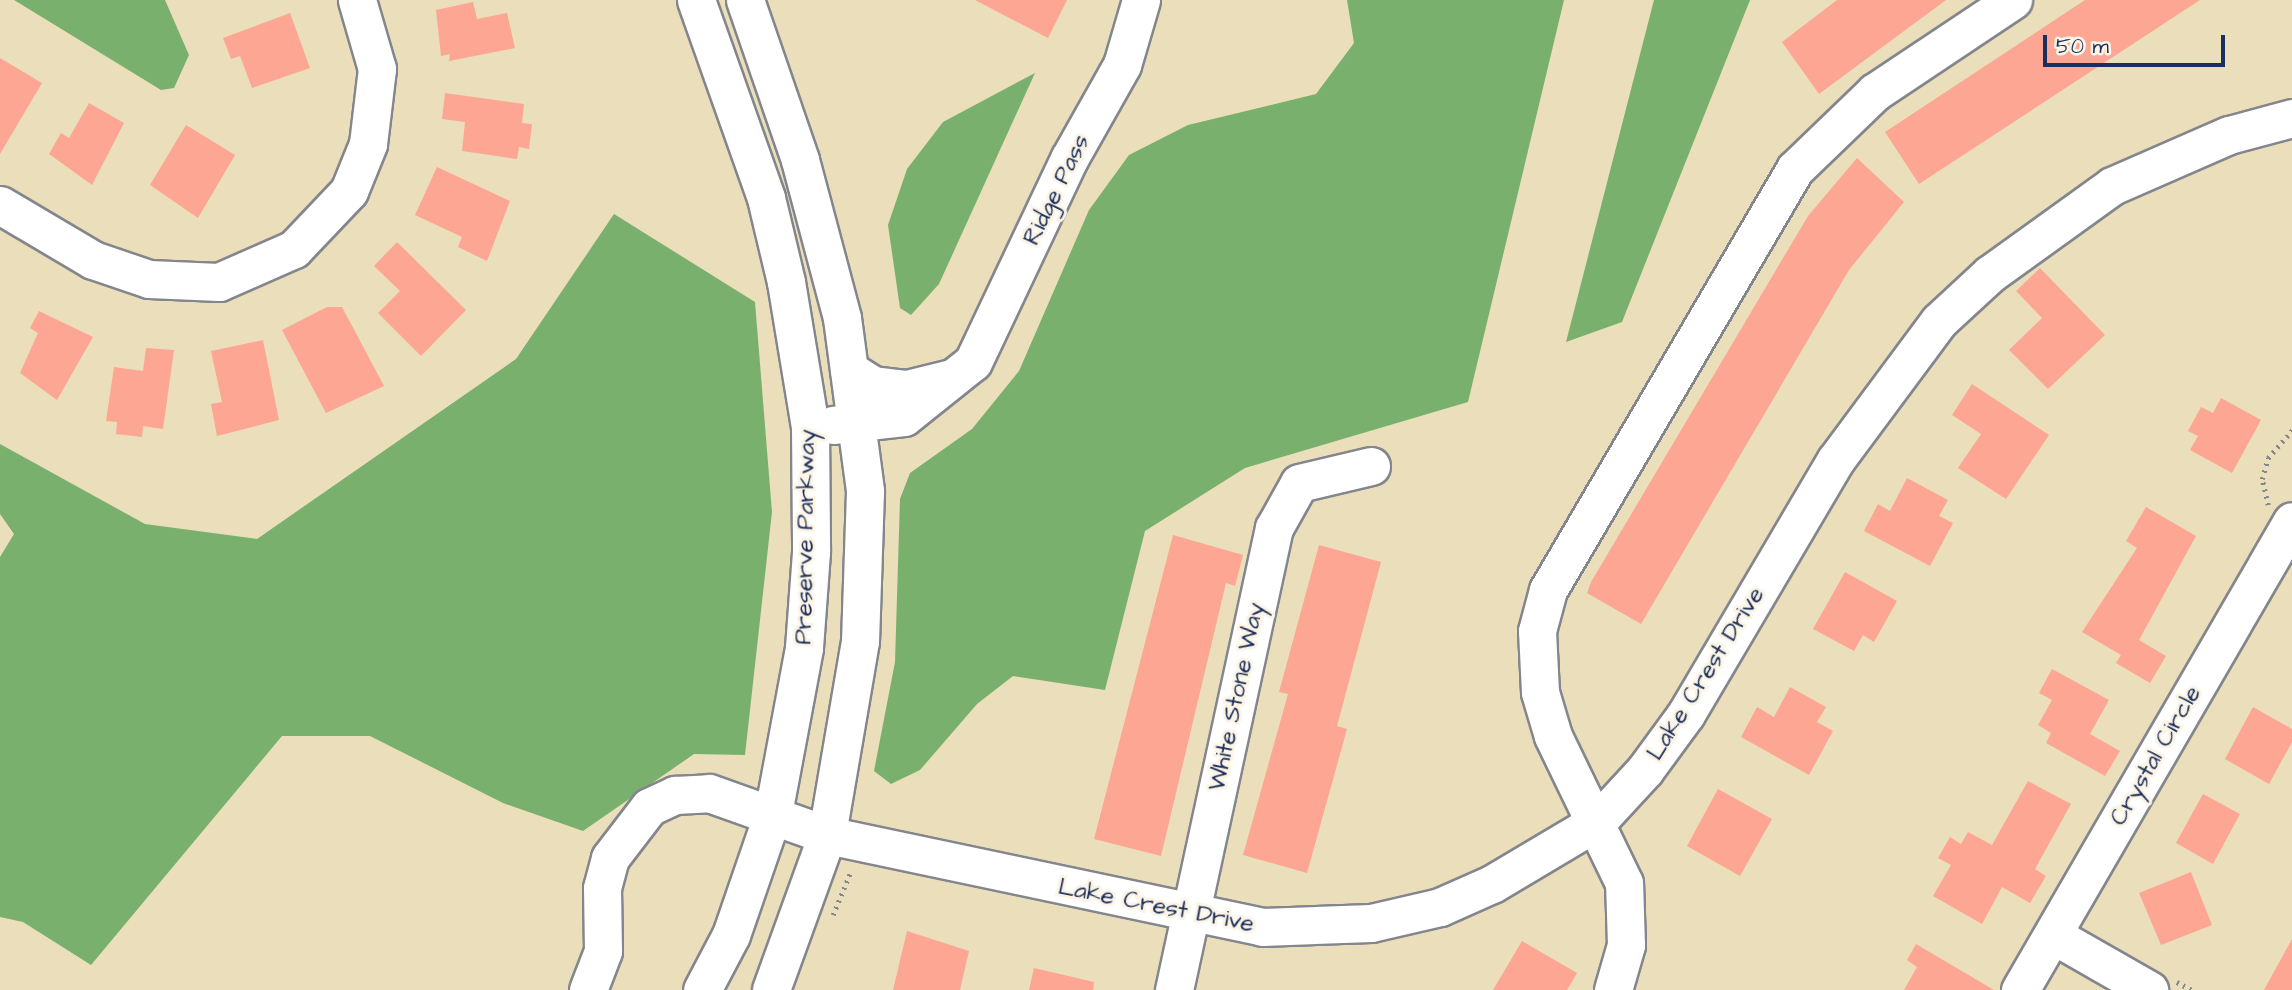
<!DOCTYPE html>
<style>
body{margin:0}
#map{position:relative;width:2292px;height:990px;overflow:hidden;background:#ebdebb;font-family:"Architects Daughter",sans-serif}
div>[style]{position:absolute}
.forest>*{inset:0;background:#7ab06d}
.building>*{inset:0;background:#fca693}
.path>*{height:4.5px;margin-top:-2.25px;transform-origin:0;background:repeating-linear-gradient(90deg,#83868c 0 2px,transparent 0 7px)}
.roads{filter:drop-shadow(2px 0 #83868c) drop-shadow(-2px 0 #83868c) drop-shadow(0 2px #83868c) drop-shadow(0 -2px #83868c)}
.minor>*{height:37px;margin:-18.5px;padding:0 18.5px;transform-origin:18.5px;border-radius:18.5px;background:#fff}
span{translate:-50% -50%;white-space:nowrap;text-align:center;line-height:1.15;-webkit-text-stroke:6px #fcf5e5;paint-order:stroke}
.street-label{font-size:24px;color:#1b2f5e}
.scale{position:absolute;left:2043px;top:35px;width:182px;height:32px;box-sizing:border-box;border:4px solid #1b2f5e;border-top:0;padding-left:9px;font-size:21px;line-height:24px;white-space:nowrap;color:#1b2f5e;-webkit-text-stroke:5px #fcf5e5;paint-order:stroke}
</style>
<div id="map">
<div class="forest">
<i style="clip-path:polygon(14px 0,165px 0,189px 55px,174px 88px,161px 90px)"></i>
<i style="clip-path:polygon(1347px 0,1564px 0,1468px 402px,1245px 468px,1145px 531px,1105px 690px,1013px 676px,977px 704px,920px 770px,891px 784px,874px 771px,895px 662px,900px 499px,910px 473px,972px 429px,1019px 371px,1089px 210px,1129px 155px,1188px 125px,1316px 94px,1354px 43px)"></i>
<i style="clip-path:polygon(1654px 0,1750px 0,1622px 322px,1566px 342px)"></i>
<i style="clip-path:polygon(1035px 73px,939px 284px,911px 315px,900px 308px,888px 225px,907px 169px,943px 122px)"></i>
<i style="clip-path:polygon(614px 214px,755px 302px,772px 512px,745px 755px,694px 754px,583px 831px,503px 803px,370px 736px,282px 736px,91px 965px,23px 922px,0 917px,0 557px,14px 534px,0 514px,0 444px,145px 524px,257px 539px,516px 359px)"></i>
</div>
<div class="building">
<i style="clip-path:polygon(975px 0,1067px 0,1048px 38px)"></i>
<i style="clip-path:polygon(1837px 0,1946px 0,1819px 94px,1782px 42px)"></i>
<i style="clip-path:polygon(2085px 0,2200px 0,1919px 184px,1885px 132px)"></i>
<i style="clip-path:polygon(473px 2px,477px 19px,507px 13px,515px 48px,449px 61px,450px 54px,441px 56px,436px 10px)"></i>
<i style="clip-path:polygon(290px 13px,310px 68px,252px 88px,240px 56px,231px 59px,223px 38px)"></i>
<i style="clip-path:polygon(0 58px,42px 83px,0 154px)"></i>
<i style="clip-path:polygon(445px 93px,524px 104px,522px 123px,532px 124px,529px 149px,519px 147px,517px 159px,462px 151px,465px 122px,442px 119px)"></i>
<i style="clip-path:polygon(89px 103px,124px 123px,92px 185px,49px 154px,61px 133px,69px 138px)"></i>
<i style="clip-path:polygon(186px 125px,235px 155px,198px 218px,150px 185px)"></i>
<i style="clip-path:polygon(1857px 158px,1904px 202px,1849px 270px,1641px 624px,1587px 593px,1591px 582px,1808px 216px)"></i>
<i style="clip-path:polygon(437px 167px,510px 201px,487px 261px,458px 247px,462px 237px,415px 215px)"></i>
<i style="clip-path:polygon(397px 242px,466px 310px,421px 356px,378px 313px,400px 291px,374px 266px)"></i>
<i style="clip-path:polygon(2040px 268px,2105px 335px,2048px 389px,2009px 350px,2042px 318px,2016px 291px)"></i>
<i style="clip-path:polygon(327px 307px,342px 307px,384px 386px,326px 413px,282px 330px)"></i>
<i style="clip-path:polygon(39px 311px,93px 337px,57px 400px,20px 373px,38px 333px,30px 328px)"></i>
<i style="clip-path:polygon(263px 340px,279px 420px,217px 436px,211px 404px,222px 402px,211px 351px)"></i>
<i style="clip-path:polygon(146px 348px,174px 350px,163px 429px,143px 426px,142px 437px,116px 434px,117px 422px,106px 421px,114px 367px,143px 371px)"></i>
<i style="clip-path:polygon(1972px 384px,2049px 435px,2006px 499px,1958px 468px,1981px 434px,1952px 415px)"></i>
<i style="clip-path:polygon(2221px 398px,2261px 420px,2232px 473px,2190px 450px,2198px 436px,2188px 431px,2201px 407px,2213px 413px)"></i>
<i style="clip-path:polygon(1907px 478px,1948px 500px,1939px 516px,1953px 523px,1930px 566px,1864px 531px,1878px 504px,1890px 511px)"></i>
<i style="clip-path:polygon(2146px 507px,2196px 536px,2139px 640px,2166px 656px,2150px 683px,2116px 663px,2121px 655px,2082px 632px,2137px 548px,2126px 541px)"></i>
<i style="clip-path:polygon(1173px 535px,1243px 555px,1235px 586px,1226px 583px,1161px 856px,1094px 839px)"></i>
<i style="clip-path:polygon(1319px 545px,1381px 562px,1337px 726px,1347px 729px,1307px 873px,1243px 855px,1288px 694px,1279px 692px)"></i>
<i style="clip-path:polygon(1845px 572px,1897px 601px,1874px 642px,1863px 635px,1854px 651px,1813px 629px)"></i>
<i style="clip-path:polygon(2052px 669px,2109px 700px,2090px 734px,2120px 751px,2105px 776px,2046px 743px,2051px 733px,2038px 725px,2052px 700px,2039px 693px)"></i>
<i style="clip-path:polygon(1790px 687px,1826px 707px,1817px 722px,1833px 731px,1809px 775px,1741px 737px,1757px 707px,1774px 717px)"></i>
<i style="clip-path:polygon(2253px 707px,2292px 729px,2292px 742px,2269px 784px,2225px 759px)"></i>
<i style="clip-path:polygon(2028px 781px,2071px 804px,2035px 869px,2046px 876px,2030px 903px,2002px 887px,1982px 924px,1933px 896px,1951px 865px,1938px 858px,1950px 837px,1961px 844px,1968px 832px,1992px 845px)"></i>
<i style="clip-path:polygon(1718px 789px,1772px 819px,1740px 876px,1687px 846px)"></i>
<i style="clip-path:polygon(2203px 794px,2240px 814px,2213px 864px,2176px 843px)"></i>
<i style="clip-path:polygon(2191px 872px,2212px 925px,2161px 945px,2139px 893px)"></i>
<i style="clip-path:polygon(907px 931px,969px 951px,960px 990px,893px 990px)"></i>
<i style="clip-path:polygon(2292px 939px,2292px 990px,2264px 990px)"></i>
<i style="clip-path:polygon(1522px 941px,1577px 973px,1567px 990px,1493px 990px)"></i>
<i style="clip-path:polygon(1916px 944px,1994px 990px,1904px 990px,1917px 967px,1907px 960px)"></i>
<i style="clip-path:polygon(1034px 968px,1094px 982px,1093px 990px,1029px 990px)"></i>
</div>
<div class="path">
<i style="left:2268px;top:505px;width:27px;rotate:-103deg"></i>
<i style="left:2262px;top:479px;width:22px;rotate:-74deg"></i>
<i style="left:2268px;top:458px;width:37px;rotate:-49deg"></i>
<i style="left:833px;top:915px;width:48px;rotate:-67.8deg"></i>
<i style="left:2177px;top:982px;width:17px;rotate:28deg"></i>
</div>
<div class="roads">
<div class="minor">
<i style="left:696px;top:0;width:210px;rotate:70.5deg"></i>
<i style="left:766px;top:198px;width:86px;rotate:76.6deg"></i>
<i style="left:786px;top:282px;width:147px;rotate:80.6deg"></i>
<i style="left:810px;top:427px;width:125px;rotate:89.5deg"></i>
<i style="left:811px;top:552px;width:96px;rotate:94.2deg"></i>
<i style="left:804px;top:648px;width:168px;rotate:100.6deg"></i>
<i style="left:773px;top:813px;width:129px;rotate:109deg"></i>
<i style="left:731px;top:935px;width:62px;rotate:117.8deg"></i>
<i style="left:745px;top:0;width:169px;rotate:71deg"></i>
<i style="left:800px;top:160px;width:163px;rotate:75.1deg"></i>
<i style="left:842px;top:318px;width:175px;rotate:82.4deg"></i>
<i style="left:865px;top:491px;width:150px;rotate:91.9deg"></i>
<i style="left:860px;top:641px;width:197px;rotate:99.7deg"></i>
<i style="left:827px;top:835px;width:165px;rotate:109.9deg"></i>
<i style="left:0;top:205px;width:108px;rotate:30.6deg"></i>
<i style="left:93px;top:260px;width:59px;rotate:18.7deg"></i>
<i style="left:149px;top:279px;width:70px;rotate:2.5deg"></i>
<i style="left:219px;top:282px;width:82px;rotate:-23.7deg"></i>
<i style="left:294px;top:249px;width:80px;rotate:-46.5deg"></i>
<i style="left:349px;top:191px;width:51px;rotate:-68deg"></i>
<i style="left:368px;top:144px;width:76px;rotate:-83.2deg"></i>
<i style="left:377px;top:69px;width:72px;rotate:-106.2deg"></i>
<i style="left:849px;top:370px;width:28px;rotate:32deg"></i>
<i style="left:873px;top:385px;width:34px;rotate:7deg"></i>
<i style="left:907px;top:389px;width:45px;rotate:-14deg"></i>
<i style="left:833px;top:425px;width:71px;rotate:-6.4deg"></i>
<i style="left:904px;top:417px;width:88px;rotate:-38.6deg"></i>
<i style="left:973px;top:362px;width:225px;rotate:-64.7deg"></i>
<i style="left:1069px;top:159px;width:108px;rotate:-60.6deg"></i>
<i style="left:1122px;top:65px;width:68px;rotate:-73.7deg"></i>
<i style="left:2053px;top:935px;width:111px;rotate:29.8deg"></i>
<i style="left:588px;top:990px;width:42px;rotate:-69deg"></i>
<i style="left:603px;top:951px;width:63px;rotate:-90.9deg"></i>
<i style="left:602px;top:888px;width:31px;rotate:-75deg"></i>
<i style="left:610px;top:858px;width:64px;rotate:-52.6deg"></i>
<i style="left:649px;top:807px;width:29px;rotate:-25deg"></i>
<i style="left:675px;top:795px;width:34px;rotate:-3deg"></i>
<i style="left:709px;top:793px;width:125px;rotate:19.6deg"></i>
<i style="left:827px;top:835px;width:445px;rotate:11.9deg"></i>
<i style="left:1262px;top:927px;width:109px;rotate:-2.1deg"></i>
<i style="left:1371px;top:923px;width:71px;rotate:-13.1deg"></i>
<i style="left:1440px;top:907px;width:57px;rotate:-23.9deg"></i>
<i style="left:1492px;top:884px;width:123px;rotate:-30.7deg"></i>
<i style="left:1598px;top:821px;width:69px;rotate:-47.3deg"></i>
<i style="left:1645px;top:770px;width:69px;rotate:-53.8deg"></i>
<i style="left:1686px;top:714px;width:294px;rotate:-59.5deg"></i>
<i style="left:1835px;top:461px;width:174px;rotate:-53.4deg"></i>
<i style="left:1939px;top:321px;width:69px;rotate:-42.7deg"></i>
<i style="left:1990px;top:274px;width:150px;rotate:-35.8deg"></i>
<i style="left:2112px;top:186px;width:128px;rotate:-23.6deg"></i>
<i style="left:2229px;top:135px;width:65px;rotate:-15.1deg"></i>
<i style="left:1174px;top:990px;width:473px;rotate:-77.8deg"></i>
<i style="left:1274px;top:528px;width:51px;rotate:-60.9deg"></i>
<i style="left:1299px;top:483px;width:74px;rotate:-13.3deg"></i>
<i style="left:1613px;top:990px;width:47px;rotate:-73.9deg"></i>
<i style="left:1626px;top:945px;width:62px;rotate:-91.8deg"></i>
<i style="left:1624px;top:883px;width:163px;rotate:-115.8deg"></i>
<i style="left:1553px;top:736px;width:46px;rotate:-106.5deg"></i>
<i style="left:1540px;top:692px;width:61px;rotate:-92.8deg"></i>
<i style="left:1537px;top:631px;width:42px;rotate:-75deg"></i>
<i style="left:1548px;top:590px;width:488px;rotate:-59.6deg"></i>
<i style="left:1795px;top:169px;width:111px;rotate:-43.9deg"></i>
<i style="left:1875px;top:92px;width:166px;rotate:-33.7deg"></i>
<i style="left:2020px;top:990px;width:542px;rotate:-59.89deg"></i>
</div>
</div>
<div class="street-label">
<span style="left:1057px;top:190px;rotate:-64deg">Ridge Pass</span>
<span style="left:806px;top:537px;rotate:-89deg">Preserve Parkway</span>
<span style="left:1706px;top:674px;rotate:-58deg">Lake Crest Drive</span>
<span style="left:1237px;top:697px;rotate:-78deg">White Stone Way</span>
<span style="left:2156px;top:756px;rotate:-60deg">Crystal Circle</span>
<span style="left:1156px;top:906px;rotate:11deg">Lake Crest Drive</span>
</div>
<div class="scale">50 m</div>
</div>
